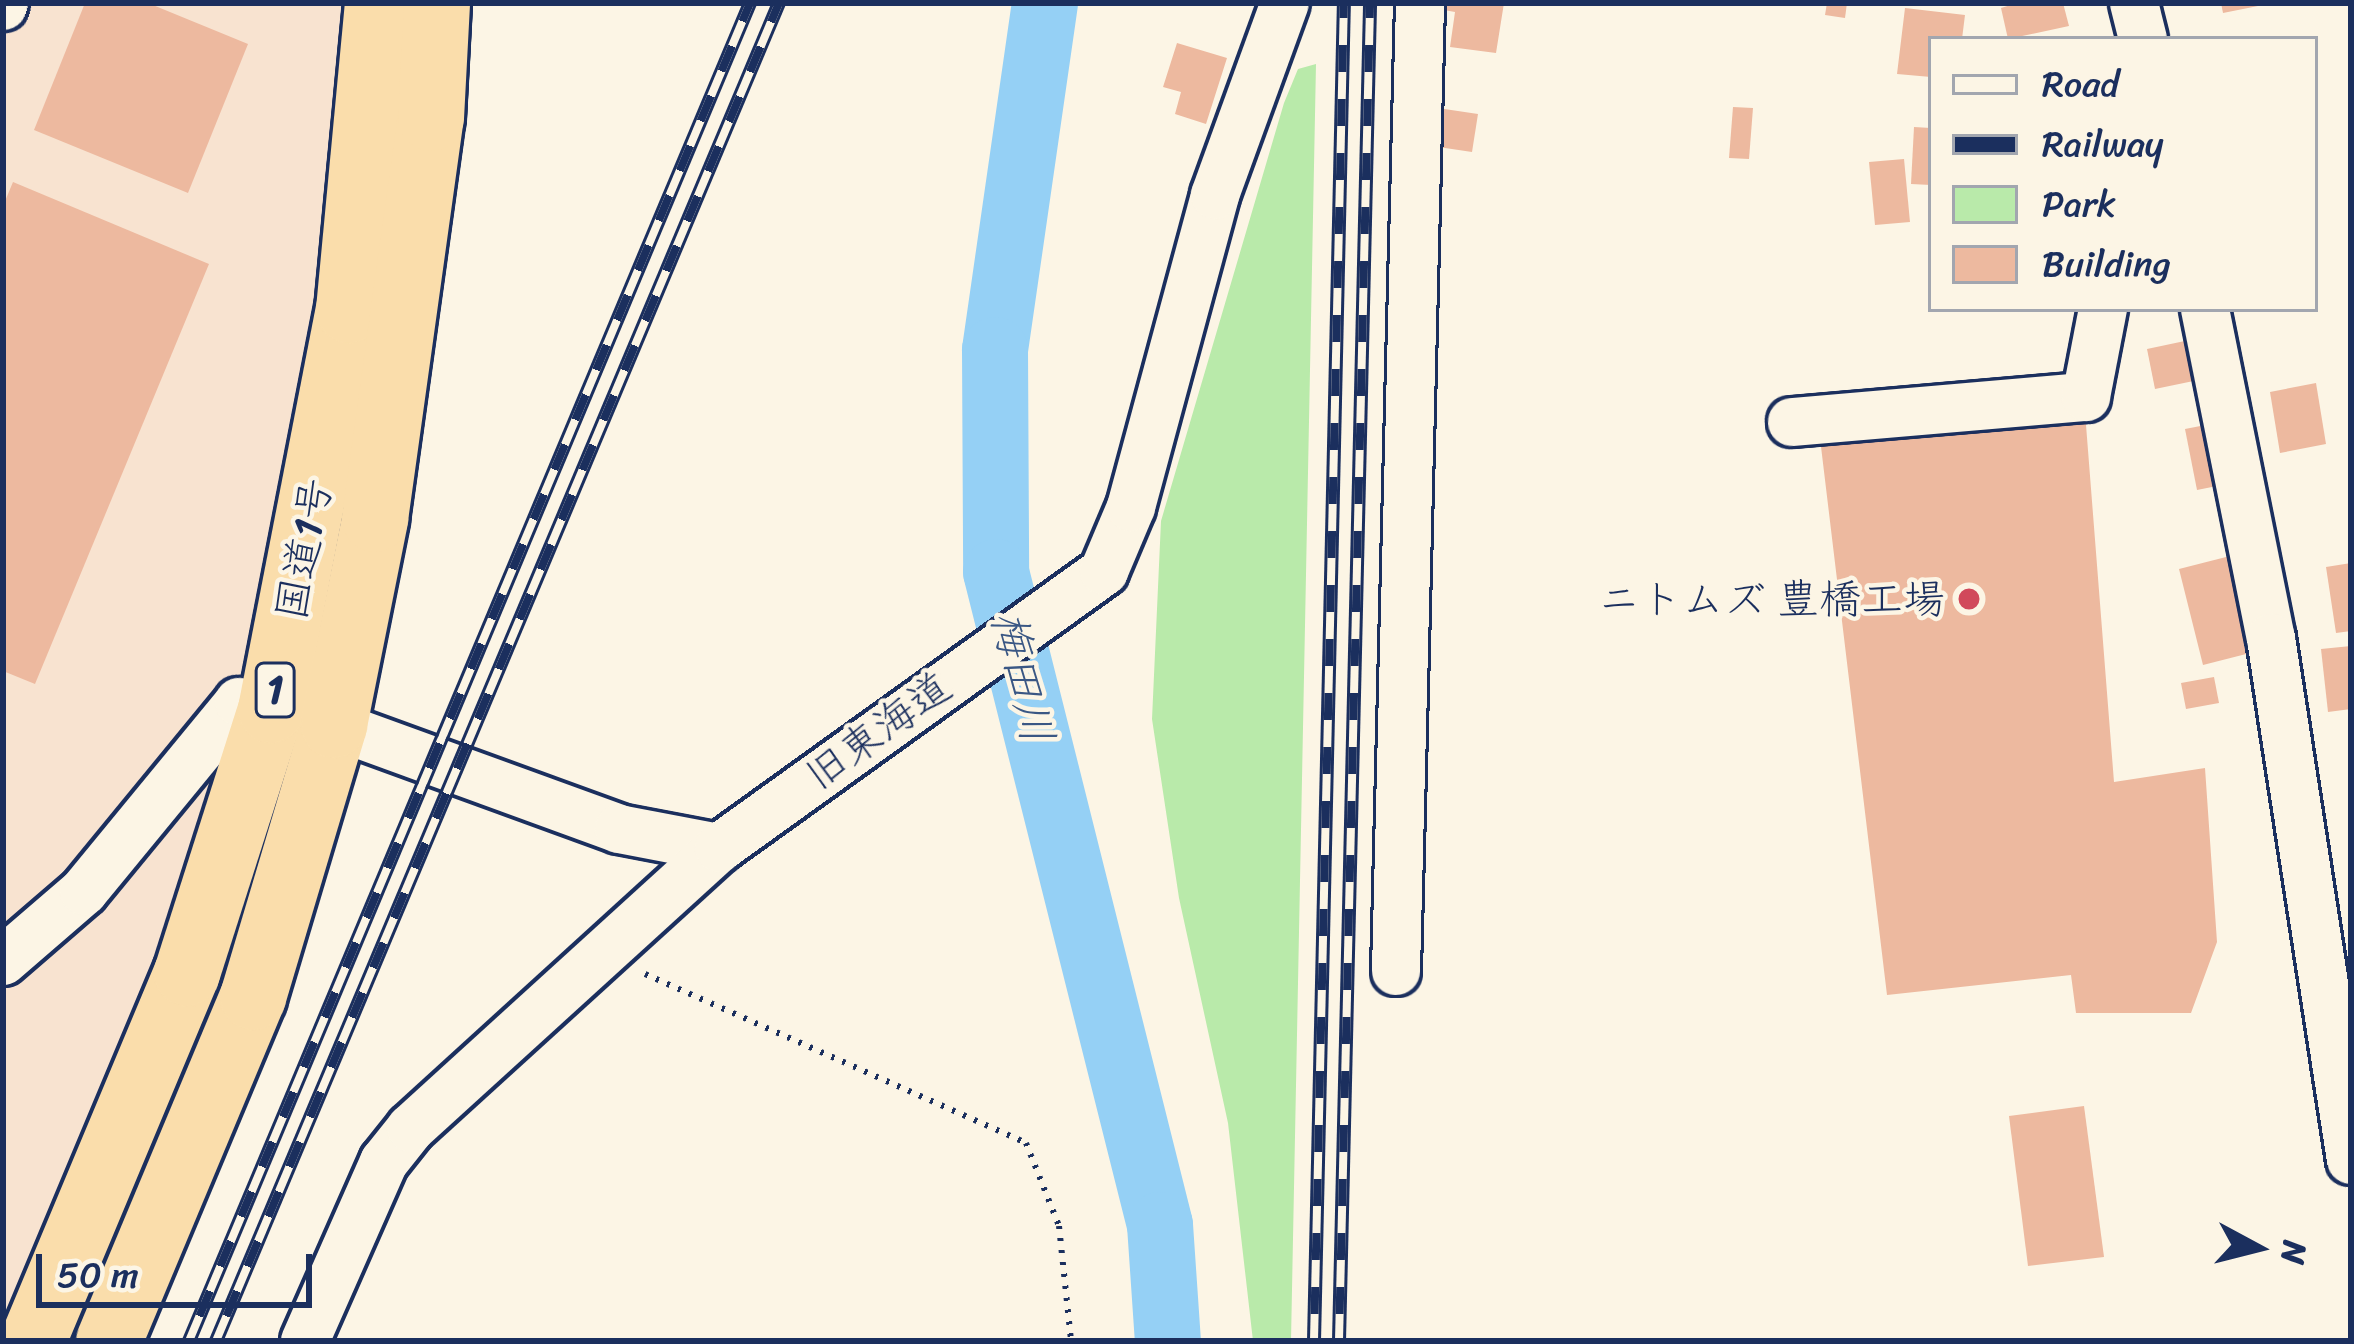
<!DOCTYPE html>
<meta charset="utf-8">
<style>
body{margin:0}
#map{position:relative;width:2354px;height:1344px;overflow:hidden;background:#fcf5e5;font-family:Sriracha,"Klee One",sans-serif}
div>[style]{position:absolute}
.built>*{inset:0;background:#f8e3d0}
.green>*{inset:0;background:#b9eaaa}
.river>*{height:66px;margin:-33px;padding:0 33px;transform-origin:33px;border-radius:33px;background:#95d0f5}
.building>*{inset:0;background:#edb99f}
.path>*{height:6px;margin-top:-3px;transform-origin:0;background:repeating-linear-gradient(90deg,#1b2f5e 0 3px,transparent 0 12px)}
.roads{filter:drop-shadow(3px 0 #1b2f5e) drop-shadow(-3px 0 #1b2f5e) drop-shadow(0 3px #1b2f5e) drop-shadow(0 -3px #1b2f5e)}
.minor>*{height:48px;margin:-24px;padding:0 24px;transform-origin:24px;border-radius:24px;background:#fcf5e5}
.highway>*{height:66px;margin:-33px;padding:0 33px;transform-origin:33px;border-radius:33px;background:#faddab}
.rail>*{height:14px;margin-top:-7px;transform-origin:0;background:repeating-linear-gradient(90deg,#fcf5e5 0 27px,#1b2f5e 0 54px);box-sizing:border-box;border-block:3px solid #1b2f5e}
.dots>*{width:33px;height:33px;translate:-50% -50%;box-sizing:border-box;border:6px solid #fcf5e5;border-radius:50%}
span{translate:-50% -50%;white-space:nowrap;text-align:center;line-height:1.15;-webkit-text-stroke:9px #fcf5e5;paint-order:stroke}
.shield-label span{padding:3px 9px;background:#fcf5e5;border:3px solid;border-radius:9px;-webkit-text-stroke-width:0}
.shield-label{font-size:39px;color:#1b2f5e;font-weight:700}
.street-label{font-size:42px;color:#1b2f5e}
.poi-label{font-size:42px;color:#1b2f5e}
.right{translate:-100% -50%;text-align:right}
.water-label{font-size:45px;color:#3a5784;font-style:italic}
.frame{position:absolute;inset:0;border:6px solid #1b2f5e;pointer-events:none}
.legend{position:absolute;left:1928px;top:36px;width:390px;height:276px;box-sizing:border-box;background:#fcf5e5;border:3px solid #a2a6af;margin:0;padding:15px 21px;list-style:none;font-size:36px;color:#1b2f5e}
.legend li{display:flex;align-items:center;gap:24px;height:60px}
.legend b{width:60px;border:3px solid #a2a6af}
.north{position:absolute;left:2198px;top:1188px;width:120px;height:120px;-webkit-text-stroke:9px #fcf5e5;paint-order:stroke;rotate:97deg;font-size:33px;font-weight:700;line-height:48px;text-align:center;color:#1b2f5e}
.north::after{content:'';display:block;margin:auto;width:42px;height:54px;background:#1b2f5e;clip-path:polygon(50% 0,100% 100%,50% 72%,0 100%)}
.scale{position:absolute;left:36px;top:1254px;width:276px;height:54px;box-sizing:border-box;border:6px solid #1b2f5e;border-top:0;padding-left:15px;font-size:36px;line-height:42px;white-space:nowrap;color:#1b2f5e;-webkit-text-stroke:9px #fcf5e5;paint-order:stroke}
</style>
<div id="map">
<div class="built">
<i style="clip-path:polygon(3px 3px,351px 3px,339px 186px,300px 442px,250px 653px,126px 1054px,3px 1341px)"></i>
</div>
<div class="green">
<i style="clip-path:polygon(1316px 64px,1291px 1341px,1253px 1341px,1228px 1123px,1179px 898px,1152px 719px,1161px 521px,1284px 103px,1298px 69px)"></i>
</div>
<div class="river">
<i style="left:1045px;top:3px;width:351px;rotate:98.2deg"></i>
<i style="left:995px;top:350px;width:222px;rotate:89.7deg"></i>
<i style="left:996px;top:572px;width:673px;rotate:75.9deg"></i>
<i style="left:1160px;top:1225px;width:116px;rotate:86.1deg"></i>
</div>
<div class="building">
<i style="clip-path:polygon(85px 3px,148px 3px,248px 44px,188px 193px,34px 130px)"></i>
<i style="clip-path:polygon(1445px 3px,1504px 3px,1496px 53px,1450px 47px,1455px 12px,1444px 10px)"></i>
<i style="clip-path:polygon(1827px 3px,1847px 3px,1845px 18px,1825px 15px)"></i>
<i style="clip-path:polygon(2017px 3px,2063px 3px,2069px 26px,2008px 39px,2001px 8px)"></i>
<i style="clip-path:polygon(2221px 3px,2263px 3px,2263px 5px,2223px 13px)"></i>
<i style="clip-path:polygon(1905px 8px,1965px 15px,1962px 39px,1931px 39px,1931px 77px,1897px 74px)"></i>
<i style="clip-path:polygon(1177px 43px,1227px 58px,1206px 124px,1175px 114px,1181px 92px,1163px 87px)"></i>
<i style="clip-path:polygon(1431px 107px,1478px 114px,1472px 152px,1425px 145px)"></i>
<i style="clip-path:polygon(1733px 107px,1753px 108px,1749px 159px,1729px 158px)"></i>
<i style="clip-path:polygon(1914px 127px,1931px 128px,1931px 185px,1911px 184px)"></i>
<i style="clip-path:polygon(1904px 159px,1910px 222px,1875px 225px,1869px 162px)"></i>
<i style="clip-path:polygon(13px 182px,209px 264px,35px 684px,3px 671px,3px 206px)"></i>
<i style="clip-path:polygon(2199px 338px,2208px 378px,2155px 389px,2147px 349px)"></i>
<i style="clip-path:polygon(2316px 383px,2326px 444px,2280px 453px,2270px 392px)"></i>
<i style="clip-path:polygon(2085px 412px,2114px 782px,2205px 768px,2217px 942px,2191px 1013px,2076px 1013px,2071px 975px,1887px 995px,1819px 430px)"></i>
<i style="clip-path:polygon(2221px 422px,2232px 483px,2197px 490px,2185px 429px)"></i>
<i style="clip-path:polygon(2230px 556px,2254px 652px,2203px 665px,2179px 569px)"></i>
<i style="clip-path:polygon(2351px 563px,2351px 631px,2336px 633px,2326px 567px)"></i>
<i style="clip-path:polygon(2351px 646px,2351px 709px,2328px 712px,2321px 649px)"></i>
<i style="clip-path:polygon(2214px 677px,2219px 703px,2186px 709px,2181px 683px)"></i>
<i style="clip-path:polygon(2084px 1106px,2104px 1257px,2028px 1266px,2009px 1116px)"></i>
</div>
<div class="path">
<i style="left:645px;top:974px;width:417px;rotate:23.9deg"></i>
<i style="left:1026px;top:1143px;width:89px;rotate:68.3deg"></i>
<i style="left:1059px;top:1226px;width:116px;rotate:84deg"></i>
</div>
<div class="roads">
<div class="minor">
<i style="left:2134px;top:3px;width:37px;rotate:76deg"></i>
<i style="left:3px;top:6px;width:3px;rotate:-72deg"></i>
<i style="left:2205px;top:309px;width:336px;rotate:78.7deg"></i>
<i style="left:2271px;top:638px;width:528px;rotate:81.29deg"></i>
<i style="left:1792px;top:422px;width:295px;rotate:-4.9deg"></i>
<i style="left:2086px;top:397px;width:90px;rotate:-79.1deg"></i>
<i style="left:3px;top:961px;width:107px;rotate:-40.8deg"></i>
<i style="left:84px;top:891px;width:244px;rotate:-50.6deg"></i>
<i style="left:239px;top:702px;width:98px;rotate:13.6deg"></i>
<i style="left:334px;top:725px;width:303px;rotate:20deg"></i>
<i style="left:619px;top:829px;width:102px;rotate:10.8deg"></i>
<i style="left:1396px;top:971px;width:968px;rotate:-88.58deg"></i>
<i style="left:305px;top:1341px;width:196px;rotate:-66.2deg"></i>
<i style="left:384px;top:1162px;width:43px;rotate:-51.5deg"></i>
<i style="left:411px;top:1128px;width:416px;rotate:-42.3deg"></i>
<i style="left:719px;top:848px;width:474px;rotate:-35.7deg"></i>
<i style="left:1104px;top:571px;width:69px;rotate:-67.1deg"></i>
<i style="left:1131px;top:507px;width:323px;rotate:-74.9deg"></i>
<i style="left:1215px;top:195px;width:204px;rotate:-70deg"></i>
</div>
<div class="highway">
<i style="left:33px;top:1341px;width:399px;rotate:-67.3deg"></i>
<i style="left:187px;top:973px;width:276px;rotate:-72.3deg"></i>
<i style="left:271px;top:710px;width:408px;rotate:-79deg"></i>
<i style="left:349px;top:310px;width:308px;rotate:-84.6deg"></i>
<i style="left:109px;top:1341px;width:373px;rotate:-67.3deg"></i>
<i style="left:253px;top:997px;width:284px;rotate:-73.4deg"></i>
<i style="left:334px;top:725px;width:210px;rotate:-78.7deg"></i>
<i style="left:375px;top:519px;width:405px;rotate:-82.1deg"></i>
<i style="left:431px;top:118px;width:115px;rotate:-87deg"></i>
</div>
</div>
<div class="rail">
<i style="left:189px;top:1341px;width:1451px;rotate:-67.25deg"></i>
<i style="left:216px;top:1341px;width:1452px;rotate:-67.18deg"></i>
<i style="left:1314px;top:1341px;width:1338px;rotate:-88.72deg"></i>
<i style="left:1339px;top:1341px;width:1338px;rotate:-88.67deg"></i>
</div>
<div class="dots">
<i style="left:1969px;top:599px;background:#d1495b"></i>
</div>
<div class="shield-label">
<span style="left:275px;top:690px">1</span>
</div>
<div class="street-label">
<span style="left:304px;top:549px;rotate:-79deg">国道1号</span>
<span style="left:878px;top:731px;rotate:-36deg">旧東海道</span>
</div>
<div class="poi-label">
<span class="right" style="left:1945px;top:599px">ニトムズ 豊橋工場</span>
</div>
<div class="water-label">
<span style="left:1022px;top:677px;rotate:76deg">梅田川</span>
</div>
<div class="frame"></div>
<ul class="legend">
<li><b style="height:15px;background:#fcf5e5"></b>Road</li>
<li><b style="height:15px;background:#1b2f5e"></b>Railway</li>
<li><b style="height:33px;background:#b9eaaa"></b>Park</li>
<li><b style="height:33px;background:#edb99f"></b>Building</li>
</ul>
<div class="north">N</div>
<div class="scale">50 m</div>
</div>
